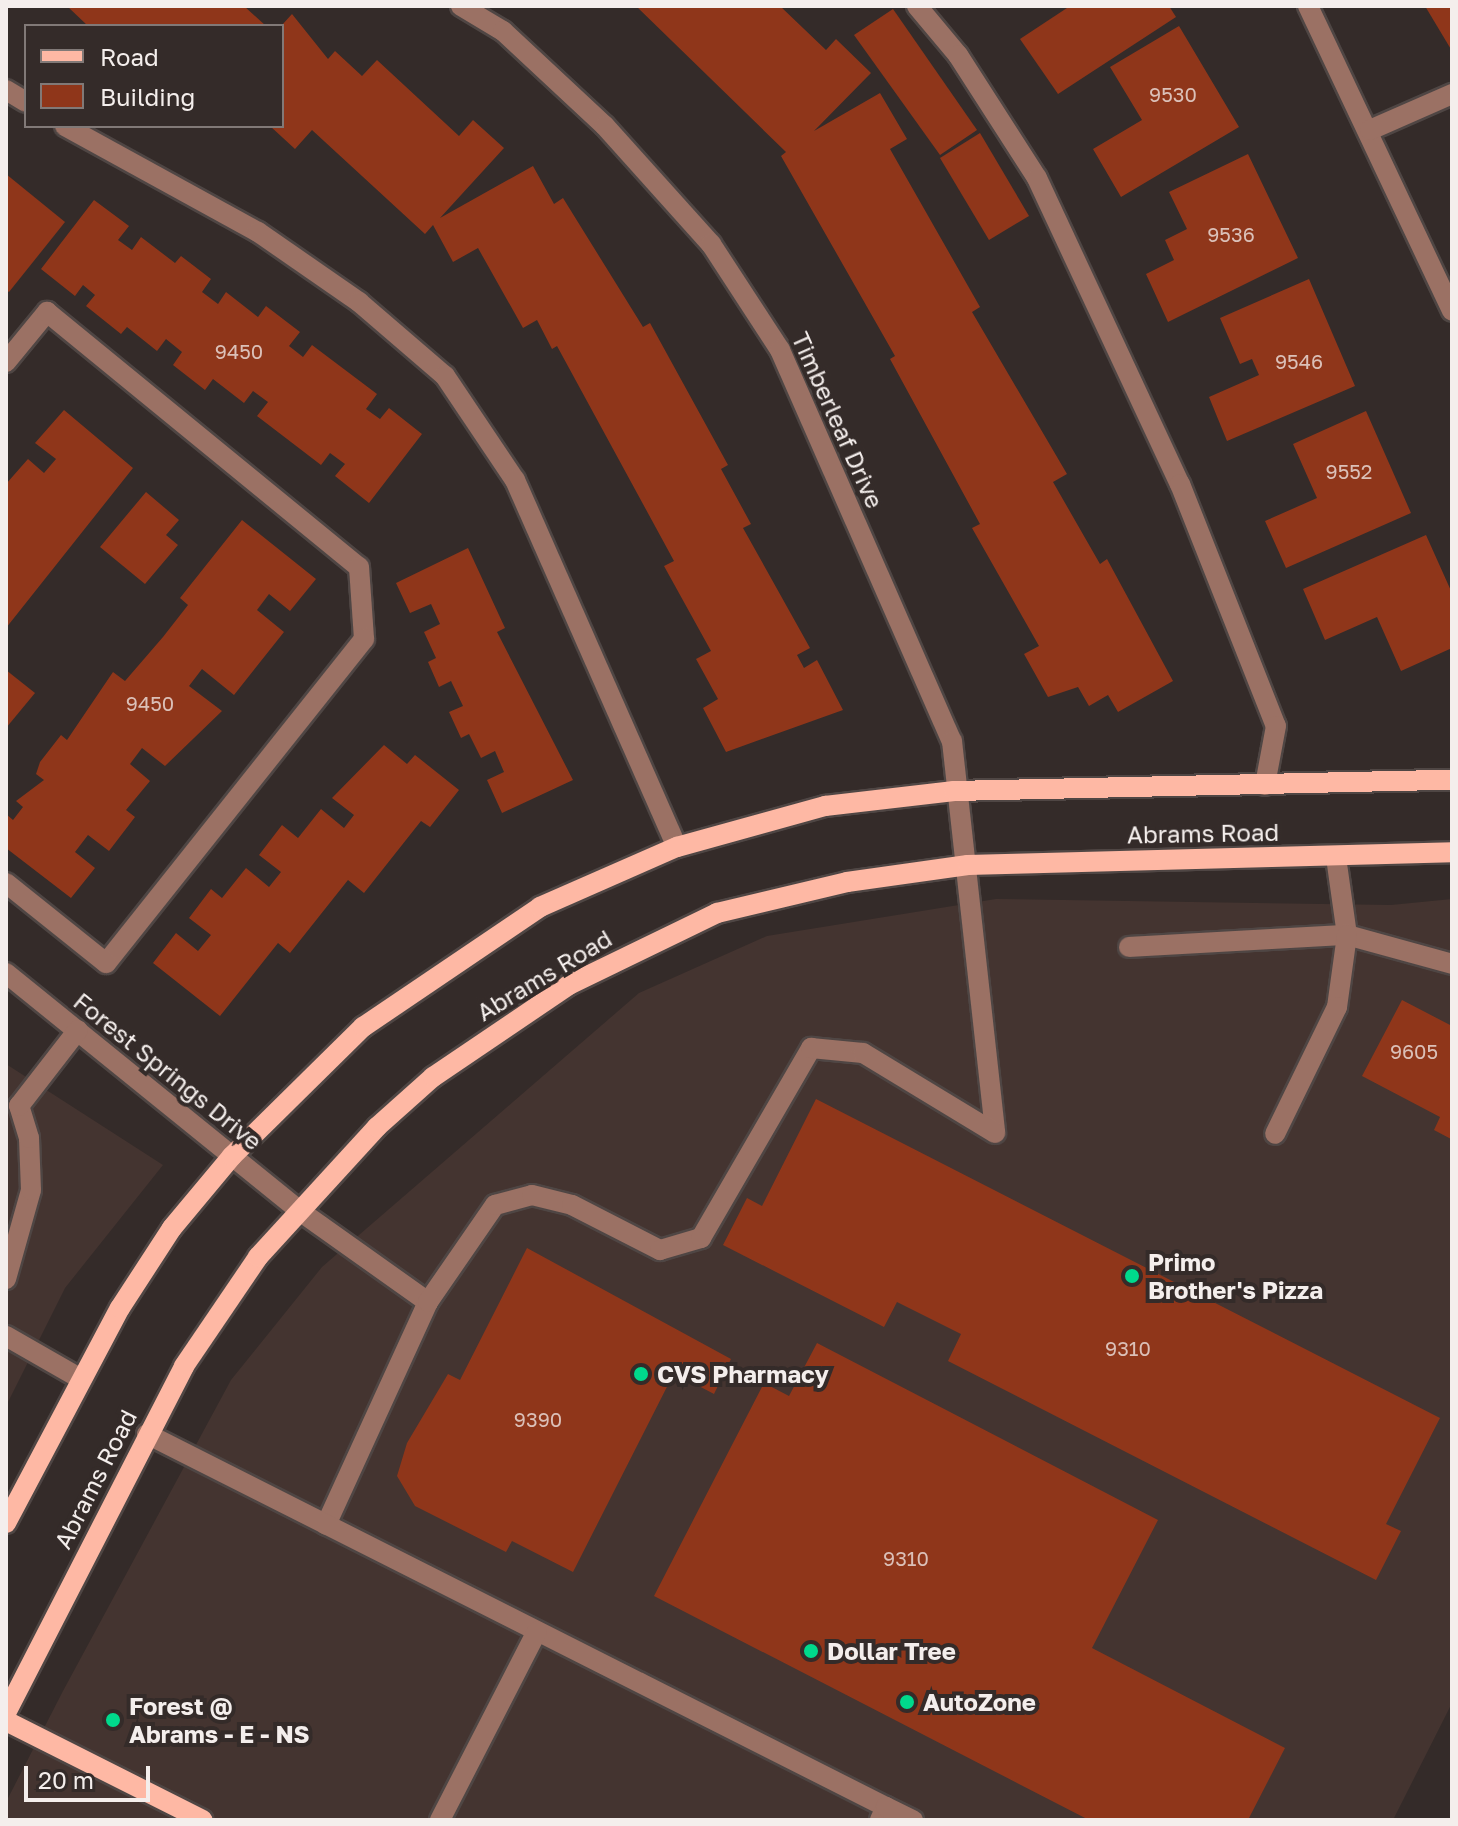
<!DOCTYPE html>
<style>
body{margin:0}
#map{position:relative;width:1458px;height:1826px;overflow:hidden;background:#342b29;font-family:"Golos Text",sans-serif}
div>[style]{position:absolute}
.built>*{inset:0;background:#443430}
.building>*{inset:0;background:#8f361a}
.roads{filter:drop-shadow(2px 0 #4f4644) drop-shadow(-2px 0 #4f4644) drop-shadow(0 2px #4f4644) drop-shadow(0 -2px #4f4644)}
.minor>*{height:20px;margin:-10px;padding:0 10px;transform-origin:10px;border-radius:10px;background:#9b7164}
.major>*{height:20px;margin:-10px;padding:0 10px;transform-origin:10px;border-radius:10px;background:#feb8a4}
.dots>*{width:22px;height:22px;translate:-50% -50%;box-sizing:border-box;border:4px solid #342b29;border-radius:50%}
span{translate:-50% -50%;white-space:nowrap;text-align:center;line-height:1.15;-webkit-text-stroke:8px #342b29;paint-order:stroke}
.number-label{font-size:20px;color:#dbc0b8}
.number-label span{-webkit-text-stroke-width:0}
.street-label{font-size:24px;color:#f4eeec}
.poi-label{font-size:24px;color:#f4eeec;font-weight:700}
.left{translate:0 -50%;text-align:left}
.frame{position:absolute;inset:0;border:8px solid #f4eeec;pointer-events:none}
.legend{position:absolute;left:24px;top:24px;width:260px;height:104px;box-sizing:border-box;background:#342b29;border:2px solid #817977;margin:0;padding:10px 14px;list-style:none;font-size:24px;color:#f4eeec}
.legend li{display:flex;align-items:center;gap:16px;height:40px}
.legend b{width:40px;border:2px solid #817977}
.scale{position:absolute;left:24px;top:1766px;width:126px;height:36px;box-sizing:border-box;border:4px solid #f4eeec;border-top:0;padding-left:10px;font-size:24px;line-height:28px;white-space:nowrap;color:#f4eeec;-webkit-text-stroke:6px #342b29;paint-order:stroke}
</style>
<div id="map">
<div class="built">
<i style="clip-path:polygon(996px 899px,1391px 905px,1452px 899px,1452px 1703px,1393px 1820px,6px 1820px,6px 1802px,63px 1691px,231px 1380px,322px 1267px,639px 993px,767px 936px)"></i>
<i style="clip-path:polygon(6px 1064px,163px 1165px,65px 1288px,6px 1406px)"></i>
</div>
<div class="building">
<i style="clip-path:polygon(67px 6px,244px 6px,266px 26px,88px 26px)"></i>
<i style="clip-path:polygon(636px 6px,780px 6px,826px 50px,836px 39px,871px 73px,814px 131px,880px 93px,907px 139px,890px 149px,980px 307px,972px 312px,1067px 474px,1053px 482px,1100px 564px,1107px 559px,1173px 681px,1118px 712px,1108px 695px,1089px 706px,1078px 687px,1048px 697px,1024px 654px,1039px 646px,972px 528px,980px 524px,890px 359px,895px 356px,781px 156px,786px 152px)"></i>
<i style="clip-path:polygon(1070px 6px,1169px 6px,1176px 17px,1058px 94px,1020px 39px)"></i>
<i style="clip-path:polygon(1425px 6px,1452px 6px,1452px 51px)"></i>
<i style="clip-path:polygon(893px 9px,977px 130px,940px 155px,854px 35px)"></i>
<i style="clip-path:polygon(292px 14px,328px 59px,335px 51px,362px 76px,377px 60px,459px 136px,473px 120px,504px 148px,440px 218px,533px 166px,554px 204px,563px 198px,643px 327px,650px 323px,728px 465px,721px 469px,751px 524px,743px 528px,810px 648px,797px 655px,804px 668px,817px 660px,843px 710px,726px 752px,703px 708px,718px 699px,696px 659px,711px 651px,664px 566px,674px 561px,557px 346px,552px 349px,537px 320px,523px 328px,478px 248px,453px 262px,433px 225px,425px 234px,312px 130px,295px 149px,270px 126px,282px 126px,282px 25px)"></i>
<i style="clip-path:polygon(1179px 26px,1239px 127px,1121px 197px,1093px 149px,1142px 120px,1110px 67px)"></i>
<i style="clip-path:polygon(980px 133px,1029px 216px,989px 240px,940px 158px)"></i>
<i style="clip-path:polygon(1248px 154px,1298px 258px,1168px 322px,1146px 274px,1174px 260px,1165px 240px,1187px 229px,1169px 192px)"></i>
<i style="clip-path:polygon(6px 174px,65px 222px,9px 292px,6px 290px)"></i>
<i style="clip-path:polygon(94px 200px,129px 226px,118px 240px,132px 250px,141px 237px,175px 263px,181px 256px,211px 279px,202px 292px,218px 304px,226px 292px,258px 317px,266px 306px,300px 332px,289px 346px,303px 357px,312px 345px,377px 394px,366px 409px,380px 419px,389px 408px,422px 434px,369px 503px,335px 476px,345px 464px,330px 453px,321px 465px,257px 416px,268px 402px,253px 391px,244px 403px,213px 379px,205px 390px,173px 365px,182px 352px,166px 339px,157px 351px,127px 327px,121px 334px,86px 306px,95px 295px,83px 285px,75px 296px,41px 269px)"></i>
<i style="clip-path:polygon(1309px 279px,1355px 386px,1227px 441px,1209px 397px,1259px 375px,1252px 359px,1240px 364px,1220px 318px)"></i>
<i style="clip-path:polygon(64px 410px,133px 468px,6px 628px,6px 484px,28px 459px,44px 473px,56px 459px,35px 443px)"></i>
<i style="clip-path:polygon(1366px 411px,1411px 513px,1286px 568px,1265px 521px,1317px 498px,1293px 444px)"></i>
<i style="clip-path:polygon(146px 492px,179px 520px,166px 535px,178px 545px,145px 584px,100px 547px)"></i>
<i style="clip-path:polygon(242px 520px,316px 579px,290px 611px,269px 594px,257px 610px,284px 632px,234px 695px,202px 669px,189px 686px,222px 711px,165px 766px,142px 748px,130px 764px,150px 781px,126px 810px,135px 817px,109px 851px,88px 835px,75px 852px,95px 868px,71px 898px,6px 848px,6px 814px,13px 820px,23px 807px,16px 801px,44px 780px,36px 774px,40px 762px,61px 735px,67px 740px,113px 672px,125px 681px,163px 637px,188px 605px,180px 598px)"></i>
<i style="clip-path:polygon(1426px 535px,1452px 593px,1452px 648px,1401px 671px,1377px 617px,1325px 640px,1303px 589px)"></i>
<i style="clip-path:polygon(468px 548px,505px 628px,497px 632px,573px 780px,502px 813px,487px 780px,504px 772px,495px 751px,481px 758px,469px 734px,461px 738px,449px 712px,463px 706px,451px 681px,439px 687px,428px 662px,436px 658px,424px 632px,440px 624px,431px 604px,410px 613px,396px 583px)"></i>
<i style="clip-path:polygon(6px 670px,35px 693px,6px 728px)"></i>
<i style="clip-path:polygon(384px 745px,407px 764px,415px 755px,459px 790px,430px 827px,421px 821px,364px 893px,348px 880px,290px 953px,278px 943px,220px 1016px,153px 963px,176px 933px,198px 951px,211px 935px,189px 918px,211px 889px,222px 898px,246px 868px,269px 887px,281px 872px,259px 855px,282px 825px,298px 838px,321px 809px,344px 828px,354px 815px,332px 798px)"></i>
<i style="clip-path:polygon(1402px 1000px,1452px 1026px,1451px 1139px,1434px 1130px,1440px 1117px,1362px 1076px)"></i>
<i style="clip-path:polygon(816px 1099px,1440px 1418px,1386px 1524px,1401px 1531px,1376px 1580px,948px 1361px,961px 1334px,897px 1302px,884px 1327px,723px 1245px,747px 1198px,762px 1206px)"></i>
<i style="clip-path:polygon(527px 1248px,731px 1359px,714px 1394px,674px 1373px,573px 1572px,512px 1541px,506px 1552px,415px 1506px,397px 1476px,407px 1443px,448px 1374px,460px 1380px)"></i>
<i style="clip-path:polygon(817px 1343px,1158px 1520px,1092px 1648px,1285px 1748px,1248px 1820px,1089px 1820px,654px 1596px,764px 1383px,789px 1396px)"></i>
</div>
<div class="roads">
<div class="minor">
<i style="left:461px;top:6px;width:49px;rotate:30.8deg"></i>
<i style="left:503px;top:31px;width:139px;rotate:43deg"></i>
<i style="left:605px;top:126px;width:159px;rotate:48.1deg"></i>
<i style="left:711px;top:244px;width:126px;rotate:56.9deg"></i>
<i style="left:780px;top:350px;width:427px;rotate:66.3deg"></i>
<i style="left:952px;top:741px;width:394px;rotate:83.7deg"></i>
<i style="left:917px;top:6px;width:64px;rotate:50.1deg"></i>
<i style="left:958px;top:55px;width:146px;rotate:57.3deg"></i>
<i style="left:1037px;top:178px;width:338px;rotate:65deg"></i>
<i style="left:1180px;top:484px;width:260px;rotate:68.4deg"></i>
<i style="left:1276px;top:726px;width:60px;rotate:100.6deg"></i>
<i style="left:1308px;top:6px;width:337px;rotate:64.7deg"></i>
<i style="left:6px;top:90px;width:23px;rotate:31deg"></i>
<i style="left:65px;top:126px;width:220px;rotate:28.8deg"></i>
<i style="left:258px;top:232px;width:123px;rotate:34.7deg"></i>
<i style="left:359px;top:302px;width:113px;rotate:40.7deg"></i>
<i style="left:445px;top:376px;width:125px;rotate:56.1deg"></i>
<i style="left:515px;top:480px;width:401px;rotate:66.2deg"></i>
<i style="left:1370px;top:130px;width:90px;rotate:-23.7deg"></i>
<i style="left:6px;top:362px;width:65px;rotate:-50.6deg"></i>
<i style="left:47px;top:312px;width:403px;rotate:39.3deg"></i>
<i style="left:359px;top:567px;width:72px;rotate:86deg"></i>
<i style="left:364px;top:639px;width:414px;rotate:128.5deg"></i>
<i style="left:106px;top:963px;width:128px;rotate:-141.3deg"></i>
<i style="left:1336px;top:857px;width:79px;rotate:82deg"></i>
<i style="left:1347px;top:935px;width:109px;rotate:15.4deg"></i>
<i style="left:1129px;top:947px;width:218px;rotate:-3.2deg"></i>
<i style="left:1347px;top:935px;width:73px;rotate:97.9deg"></i>
<i style="left:1337px;top:1007px;width:141px;rotate:116deg"></i>
<i style="left:6px;top:973px;width:375px;rotate:39deg"></i>
<i style="left:297px;top:1209px;width:161px;rotate:35.4deg"></i>
<i style="left:428px;top:1302px;width:245px;rotate:114.6deg"></i>
<i style="left:6px;top:1279px;width:92px;rotate:-74.3deg"></i>
<i style="left:31px;top:1190px;width:52px;rotate:-92.2deg"></i>
<i style="left:29px;top:1138px;width:34px;rotate:-107deg"></i>
<i style="left:19px;top:1106px;width:96px;rotate:-52.2deg"></i>
<i style="left:428px;top:1302px;width:118px;rotate:-55.4deg"></i>
<i style="left:495px;top:1205px;width:38px;rotate:-15deg"></i>
<i style="left:532px;top:1195px;width:41px;rotate:14deg"></i>
<i style="left:572px;top:1205px;width:99px;rotate:27.1deg"></i>
<i style="left:660px;top:1250px;width:43px;rotate:-16.3deg"></i>
<i style="left:701px;top:1238px;width:220px;rotate:-59.9deg"></i>
<i style="left:811px;top:1048px;width:52px;rotate:5.5deg"></i>
<i style="left:863px;top:1053px;width:154px;rotate:31.2deg"></i>
<i style="left:6px;top:1336px;width:86px;rotate:29.8deg"></i>
<i style="left:147px;top:1434px;width:828px;rotate:26.78deg"></i>
<i style="left:886px;top:1807px;width:14px;rotate:115deg"></i>
<i style="left:886px;top:1807px;width:30px;rotate:26deg"></i>
<i style="left:440px;top:1820px;width:212px;rotate:-62.8deg"></i>
</div>
<div class="major">
<i style="left:6px;top:1523px;width:243px;rotate:-62.1deg"></i>
<i style="left:120px;top:1308px;width:95px;rotate:-57deg"></i>
<i style="left:172px;top:1228px;width:94px;rotate:-50.2deg"></i>
<i style="left:232px;top:1156px;width:184px;rotate:-44.6deg"></i>
<i style="left:363px;top:1027px;width:214px;rotate:-34.1deg"></i>
<i style="left:540px;top:907px;width:150px;rotate:-23.7deg"></i>
<i style="left:677px;top:847px;width:154px;rotate:-15.5deg"></i>
<i style="left:825px;top:806px;width:130px;rotate:-6.6deg"></i>
<i style="left:954px;top:791px;width:498px;rotate:-1.3deg"></i>
<i style="left:6px;top:1713px;width:390px;rotate:-62.8deg"></i>
<i style="left:184px;top:1366px;width:132px;rotate:-55.8deg"></i>
<i style="left:258px;top:1257px;width:176px;rotate:-47.5deg"></i>
<i style="left:377px;top:1127px;width:75px;rotate:-41.8deg"></i>
<i style="left:433px;top:1077px;width:164px;rotate:-34.1deg"></i>
<i style="left:569px;top:985px;width:165px;rotate:-25.9deg"></i>
<i style="left:717px;top:913px;width:134px;rotate:-13.4deg"></i>
<i style="left:847px;top:882px;width:122px;rotate:-8deg"></i>
<i style="left:968px;top:865px;width:484px;rotate:-1.5deg"></i>
<i style="left:6px;top:1721px;width:220px;rotate:26.7deg"></i>
</div>
</div>
<div class="dots">
<i style="left:1132px;top:1276px;background:#00d98c"></i>
<i style="left:641px;top:1374px;background:#00d98c"></i>
<i style="left:811px;top:1651px;background:#00d98c"></i>
<i style="left:907px;top:1702px;background:#00d98c"></i>
<i style="left:113px;top:1720px;background:#00d98c"></i>
</div>
<div class="number-label">
<span style="left:1173px;top:94px">9530</span>
<span style="left:1231px;top:234px">9536</span>
<span style="left:239px;top:351px">9450</span>
<span style="left:1299px;top:361px">9546</span>
<span style="left:1349px;top:471px">9552</span>
<span style="left:150px;top:703px">9450</span>
<span style="left:1414px;top:1051px">9605</span>
<span style="left:1128px;top:1348px">9310</span>
<span style="left:538px;top:1419px">9390</span>
<span style="left:906px;top:1558px">9310</span>
</div>
<div class="street-label">
<span style="left:838px;top:420px;rotate:66deg">Timberleaf Drive</span>
<span style="left:1203px;top:833px;rotate:-1deg">Abrams Road</span>
<span style="left:544px;top:975px;rotate:-31deg">Abrams Road</span>
<span style="left:168px;top:1071px;rotate:39deg">Forest Springs Drive</span>
<span style="left:95px;top:1479px;rotate:-63deg">Abrams Road</span>
</div>
<div class="poi-label">
<span class="left" style="left:1148px;top:1276px">Primo<br>Brother's Pizza</span>
<span class="left" style="left:657px;top:1374px">CVS Pharmacy</span>
<span class="left" style="left:827px;top:1651px">Dollar Tree</span>
<span class="left" style="left:923px;top:1702px">AutoZone</span>
<span class="left" style="left:129px;top:1720px">Forest @<br>Abrams - E - NS</span>
</div>
<div class="frame"></div>
<ul class="legend">
<li><b style="height:10px;background:#feb8a4"></b>Road</li>
<li><b style="height:22px;background:#8f361a"></b>Building</li>
</ul>
<div class="scale">20 m</div>
</div>
